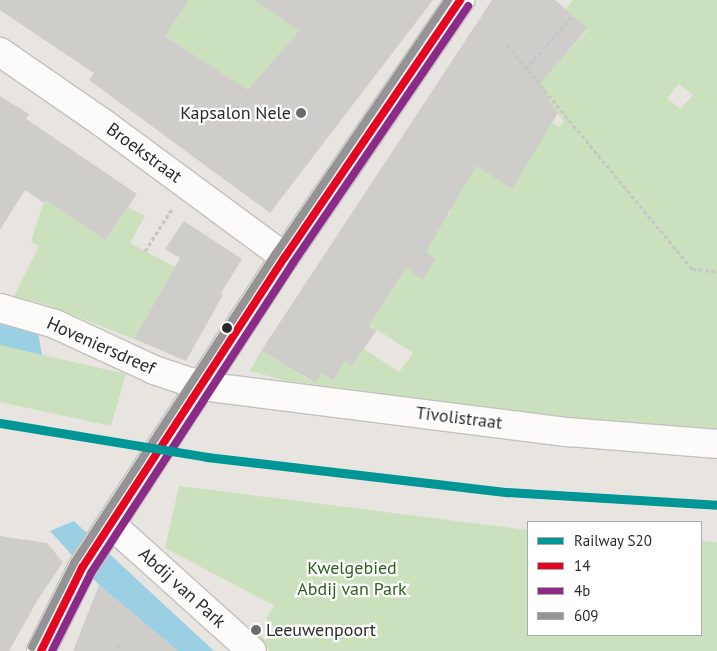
<!DOCTYPE html>
<style>
body{margin:0}
#map{position:relative;width:717px;height:651px;overflow:hidden;background:#e8e5e1;font-family:"PT Sans",sans-serif}
div>[style]{position:absolute}
.green>*{inset:0;background:#cbe1bd}
.water>*{inset:0;background:#9bcfe3}
.building>*{inset:0;background:#cfcdca}
.path>*{height:3px;margin-top:-1.5px;transform-origin:0;background:repeating-linear-gradient(90deg,#c6c6c5 0 4px,transparent 0 6.5px)}
.roads{filter:drop-shadow(1px 0 #c2c1c1) drop-shadow(-1px 0 #c2c1c1) drop-shadow(0 1px #c2c1c1) drop-shadow(0 -1px #c2c1c1)}
.street>*{height:28px;margin:-14px;padding:0 14px;transform-origin:14px;border-radius:14px;background:#fcfbfa}
.secondary>*{height:28px;margin:-14px;padding:0 14px;transform-origin:14px;border-radius:14px;background:#fcfbfa}
.bus-1>*{height:8px;margin:-4px;padding:0 4px;transform-origin:4px;border-radius:4px;background:#e40521}
.bus-2>*{height:8px;margin:-4px;padding:0 4px;transform-origin:4px;border-radius:4px;background:#8c2b87}
.bus-3>*{height:8px;margin:-4px;padding:0 4px;transform-origin:4px;border-radius:4px;background:#949494}
.rail-1>*{height:9px;margin:-4.5px;padding:0 4.5px;transform-origin:4.5px;border-radius:4.5px;background:#009696}
.dots>*{width:14px;height:14px;translate:-50% -50%;box-sizing:border-box;border:2px solid #fff;border-radius:50%}
span{translate:-50% -50%;white-space:nowrap;text-align:center;line-height:1.15;-webkit-text-stroke:4.5px #fff;paint-order:stroke}
.poi-label{font-size:18px;color:#2a2a2a}
.right{translate:-100% -50%;text-align:right}
.left{translate:0 -50%;text-align:left}
.street-label{font-size:18px;color:#2a2a2a}
.park-label{font-size:18px;color:#2c6120}
.legend{position:absolute;left:527px;top:521px;width:175px;height:115px;box-sizing:border-box;background:#fff;border:1px solid #aaa;margin:0;padding:6px 9px;list-style:none;font-size:15px;color:#2a2a2a}
.legend li{display:flex;align-items:center;gap:10px;height:25px}
.legend b{width:25px;border:1px solid #aaa}
</style>
<div id="map">
<div class="green">
<i style="clip-path:polygon(161px 0,351px 0,263px 100px,134px 16px)"></i>
<i style="clip-path:polygon(evenodd,573px 0,717px 0,717px 436px,335px 393px,342px 388px,286px 381px,250px 371px,261px 351px,315px 383px,322px 373px,333px 381px,337px 374px,329px 350px,352px 366px,364px 349px,399px 372px,413px 353px,359px 318px,393px 289px,406px 268px,423px 280px,436px 259px,423px 250px,451px 212px,458px 154px,512px 189px,509px 93px,559px 127px,564px 122px,549px 100px,529px 77px,551px 47px,563px 57px,588px 30px,566px 9px,573px 0,679px 84px,693px 95px,680px 109px,667px 98px,679px 84px)"></i>
<i style="clip-path:polygon(46px 200px,105px 240px,128px 207px,145px 216px,130px 243px,175px 267px,134px 339px,47px 305px,14px 296px,39px 246px,31px 242px,42px 206px)"></i>
<i style="clip-path:polygon(0 345px,126px 374px,111px 426px,0 402px)"></i>
<i style="clip-path:polygon(179px 486px,528px 530px,528px 635px,701px 635px,701px 541px,717px 542px,717px 651px,270px 651px,254px 635px,256px 632px,265px 640px,275px 629px,266px 618px,275px 606px,165px 548px)"></i>
</div>
<div class="water">
<i style="clip-path:polygon(0 322px,38px 332px,42px 355px,0 345px)"></i>
<i style="clip-path:polygon(74px 521px,214px 651px,178px 651px,100px 586px,50px 531px)"></i>
</div>
<div class="building">
<i style="clip-path:polygon(0 0,189px 0,165px 36px,248px 90px,299px 31px,255px 0,433px 0,270px 213px,89px 80px,94px 73px,0 10px)"></i>
<i style="clip-path:polygon(492px 0,555px 0,588px 28px,539px 85px,558px 113px,512px 189px,476px 166px,426px 252px,436px 259px,423px 280px,406px 268px,369px 326px,377px 330px,352px 366px,345px 361px,333px 381px,322px 373px,316px 383px,261px 351px)"></i>
<i style="clip-path:polygon(0 96px,29px 114px,26px 119px,137px 194px,105px 240px,46px 200px,44px 203px,25px 190px,0 230px)"></i>
<i style="clip-path:polygon(184px 221px,242px 259px,221px 293px,223px 295px,186px 361px,134px 339px,180px 258px,165px 249px)"></i>
<i style="clip-path:polygon(0 536px,47px 543px,63px 562px,37px 601px,9px 651px,0 651px)"></i>
<i style="clip-path:polygon(99px 585px,178px 651px,73px 651px)"></i>
</div>
<div class="path">
<i style="left:507px;top:45px;width:291px;rotate:50.4deg"></i>
<i style="left:692px;top:269px;width:25px;rotate:5deg"></i>
<i style="left:526px;top:69px;width:69px;rotate:-49.1deg"></i>
<i style="left:145px;top:251px;width:50px;rotate:-57.3deg"></i>
<i style="left:118px;top:644px;width:7px;rotate:82deg"></i>
</div>
<div class="roads">
<div class="street">
<i style="left:0;top:52px;width:125px;rotate:34.6deg"></i>
<i style="left:103px;top:123px;width:226px;rotate:36.4deg"></i>
<i style="left:0;top:308px;width:57px;rotate:16.2deg"></i>
<i style="left:55px;top:324px;width:109px;rotate:24.9deg"></i>
<i style="left:154px;top:370px;width:51px;rotate:18.4deg"></i>
<i style="left:202px;top:386px;width:369px;rotate:7.2deg"></i>
<i style="left:568px;top:432px;width:149px;rotate:4.6deg"></i>
<i style="left:112px;top:525px;width:188px;rotate:42deg"></i>
</div>
<div class="secondary">
<i style="left:41px;top:651px;width:93px;rotate:-63.7deg"></i>
<i style="left:82px;top:568px;width:371px;rotate:-56.9deg"></i>
<i style="left:285px;top:257px;width:311px;rotate:-55.7deg"></i>
</div>
</div>
<div class="bus-1">
<i style="left:41px;top:651px;width:93px;rotate:-63.7deg"></i>
<i style="left:82px;top:568px;width:371px;rotate:-56.9deg"></i>
<i style="left:285px;top:257px;width:311px;rotate:-55.7deg"></i>
</div>
<div class="bus-2">
<i style="left:52px;top:651px;width:87px;rotate:-63.4deg"></i>
<i style="left:91px;top:573px;width:370px;rotate:-56.9deg"></i>
<i style="left:293px;top:263px;width:311px;rotate:-55.7deg"></i>
</div>
<div class="bus-3">
<i style="left:32px;top:647px;width:94px;rotate:-63.4deg"></i>
<i style="left:74px;top:563px;width:371px;rotate:-56.9deg"></i>
<i style="left:277px;top:252px;width:305px;rotate:-55.8deg"></i>
</div>
<div class="rail-1">
<i style="left:0;top:423px;width:210px;rotate:9.3deg"></i>
<i style="left:207px;top:457px;width:302px;rotate:6.7deg"></i>
<i style="left:507px;top:492px;width:210px;rotate:3.5deg"></i>
</div>
<div class="dots">
<i style="left:301px;top:113px;background:#6c6b6a"></i>
<i style="left:227px;top:328px;background:#2a2a2a"></i>
<i style="left:256px;top:630px;background:#6c6b6a"></i>
</div>
<div class="poi-label">
<span class="right" style="left:291px;top:113px">Kapsalon Nele</span>
<span class="left" style="left:266px;top:630px">Leeuwenpoort</span>
</div>
<div class="street-label">
<span style="left:144px;top:153px;rotate:36deg">Broekstraat</span>
<span style="left:101px;top:346px;rotate:24deg">Hoveniersdreef</span>
<span style="left:459px;top:418px;rotate:7deg">Tivolistraat</span>
<span style="left:182px;top:588px;rotate:42deg">Abdij van Park</span>
</div>
<div class="park-label">
<span style="left:352px;top:579px">Kwelgebied<br>Abdij van Park</span>
</div>
<ul class="legend">
<li><b style="height:6px;background:#009696"></b>Railway S20</li>
<li><b style="height:6px;background:#e40521"></b>14</li>
<li><b style="height:6px;background:#8c2b87"></b>4b</li>
<li><b style="height:6px;background:#949494"></b>609</li>
</ul>
</div>
